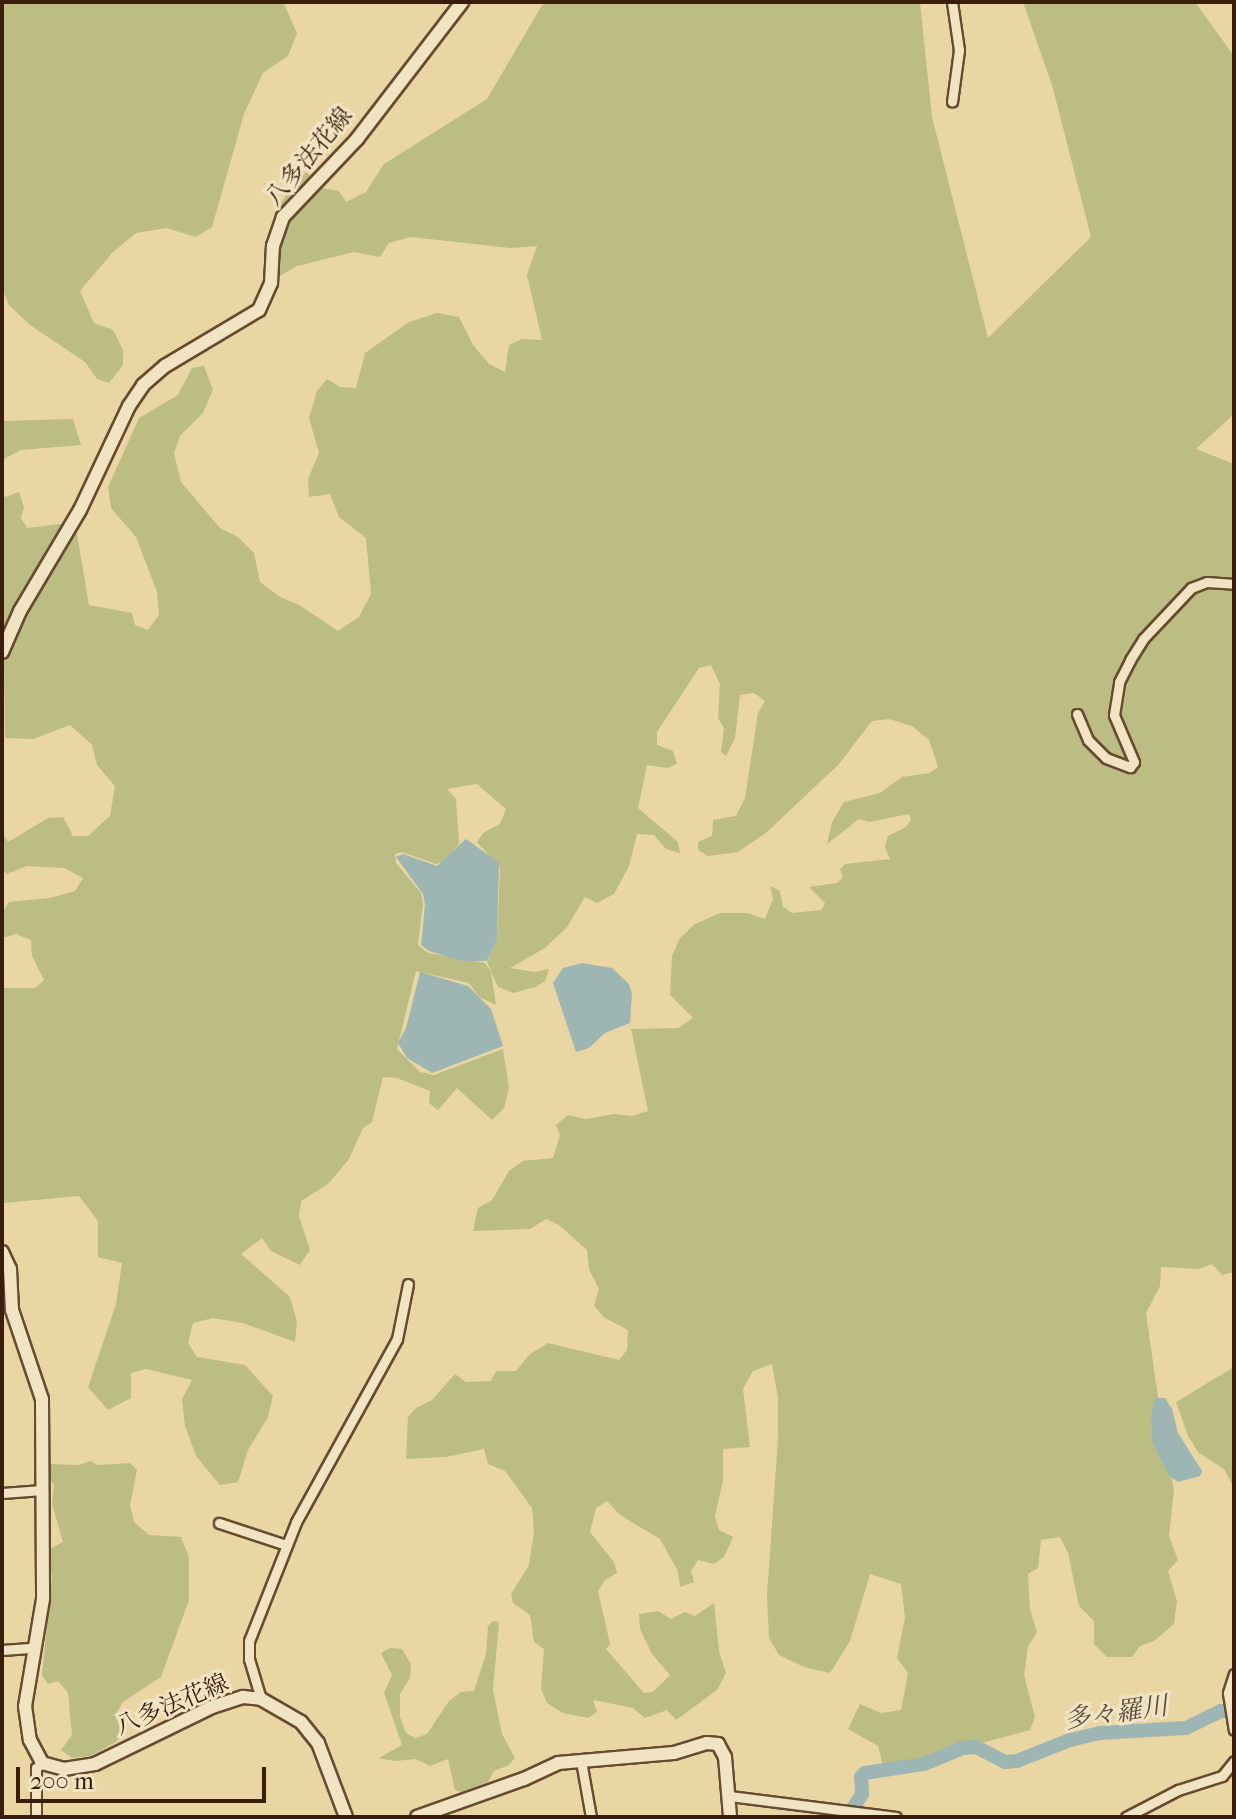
<!DOCTYPE html>
<meta charset="utf-8">
<style>
body{margin:0}
#map{position:relative;width:1236px;height:1819px;overflow:hidden;background:#ead6a3;font-family:"IM FELL French Canon","Noto Serif JP",serif}
div>[style]{position:absolute}
.green>*{inset:0;background:#bbbd83}
.water>*{inset:0;background:#9eb6b3}
.river>*{height:14px;margin:-7px;padding:0 7px;transform-origin:7px;border-radius:7px;background:#9eb6b3}
.roads{filter:drop-shadow(2px 0 #674b31) drop-shadow(-2px 0 #674b31) drop-shadow(0 2px #674b31) drop-shadow(0 -2px #674b31)}
.minor>*{height:9px;margin:-4.5px;padding:0 4.5px;transform-origin:4.5px;border-radius:4.5px;background:#f1e4c3}
.secondary>*{height:12px;margin:-6px;padding:0 6px;transform-origin:6px;border-radius:6px;background:#f1e4c3}
span{translate:-50% -50%;white-space:nowrap;text-align:center;line-height:1.15;-webkit-text-stroke:6px #f1e4c3;paint-order:stroke}
.street-label{font-size:24px;color:#3b1d0b}
.water-label{font-size:26px;color:#594b3d;font-style:italic}
.frame{position:absolute;inset:0;border:4px solid #3b1d0b;pointer-events:none}
.scale{position:absolute;left:16px;top:1767px;width:250px;height:36px;box-sizing:border-box;border:4px solid #3b1d0b;border-top:0;padding-left:10px;font-size:24px;line-height:28px;white-space:nowrap;color:#3b1d0b;-webkit-text-stroke:6px #f1e4c3;paint-order:stroke}
</style>
<div id="map">
<div class="green">
<i style="clip-path:polygon(2px 2px,283px 2px,297px 33px,288px 56px,263px 73px,244px 114px,212px 227px,196px 237px,166px 228px,136px 233px,112px 253px,80px 291px,94px 323px,113px 330px,123px 350px,123px 365px,109px 383px,97px 379px,85px 362px,30px 325px,9px 305px,2px 288px)"></i>
<i style="clip-path:polygon(544px 2px,920px 2px,932px 117px,988px 338px,1091px 237px,1052px 85px,1023px 2px,1195px 2px,1234px 56px,1234px 414px,1196px 449px,1234px 464px,1234px 1272px,1222px 1275px,1212px 1264px,1199px 1269px,1161px 1267px,1160px 1286px,1146px 1313px,1167px 1461px,1174px 1490px,1169px 1536px,1178px 1560px,1168px 1571px,1177px 1601px,1174px 1624px,1154px 1641px,1140px 1646px,1132px 1657px,1107px 1657px,1094px 1644px,1094px 1621px,1079px 1606px,1068px 1553px,1060px 1537px,1041px 1540px,1038px 1568px,1028px 1574px,1030px 1609px,1037px 1632px,1028px 1647px,1024px 1675px,1035px 1717px,1030px 1730px,916px 1761px,883px 1766px,878px 1746px,848px 1729px,860px 1704px,881px 1713px,901px 1710px,908px 1673px,897px 1658px,905px 1617px,901px 1584px,870px 1574px,850px 1641px,830px 1673px,804px 1667px,779px 1655px,769px 1638px,767px 1596px,778px 1438px,778px 1398px,772px 1364px,753px 1371px,743px 1389px,750px 1447px,723px 1449px,723px 1480px,715px 1516px,719px 1530px,733px 1537px,724px 1557px,714px 1564px,698px 1560px,691px 1571px,694px 1582px,680px 1587px,678px 1571px,660px 1539px,620px 1515px,607px 1501px,596px 1508px,590px 1532px,614px 1562px,617px 1573px,605px 1580px,598px 1591px,610px 1644px,606px 1649px,644px 1693px,653px 1692px,670px 1675px,652px 1654px,640px 1629px,639px 1614px,658px 1611px,671px 1619px,685px 1612px,695px 1616px,714px 1603px,719px 1651px,726px 1673px,717px 1690px,676px 1720px,667px 1710px,645px 1718px,633px 1708px,593px 1700px,597px 1712px,588px 1718px,563px 1713px,547px 1703px,541px 1689px,544px 1649px,534px 1642px,530px 1615px,513px 1603px,511px 1594px,529px 1565px,534px 1532px,532px 1508px,505px 1471px,488px 1464px,484px 1449px,446px 1457px,406px 1459px,408px 1417px,416px 1408px,432px 1400px,455px 1374px,466px 1382px,491px 1381px,496px 1371px,516px 1371px,530px 1354px,548px 1343px,619px 1360px,627px 1350px,628px 1330px,605px 1318px,594px 1306px,599px 1289px,589px 1269px,587px 1250px,559px 1225px,546px 1219px,530px 1229px,473px 1231px,478px 1208px,492px 1200px,509px 1171px,523px 1161px,553px 1158px,560px 1135px,556px 1125px,568px 1115px,586px 1119px,614px 1114px,632px 1116px,648px 1111px,631px 1029px,678px 1028px,693px 1018px,670px 995px,672px 956px,680px 938px,695px 924px,720px 913px,747px 913px,765px 919px,773px 899px,770px 886px,780px 891px,783px 907px,792px 913px,821px 910px,825px 903px,809px 887px,837px 883px,843px 877px,840px 869px,845px 864px,890px 859px,885px 847px,888px 836px,906px 827px,911px 820px,909px 814px,869px 822px,859px 819px,827px 844px,832px 822px,844px 802px,880px 793px,902px 777px,930px 773px,938px 767px,929px 740px,912px 726px,889px 719px,872px 721px,839px 764px,767px 832px,738px 852px,708px 856px,698px 850px,698px 842px,712px 836px,713px 820px,736px 816px,745px 798px,758px 713px,765px 701px,754px 693px,740px 695px,735px 738px,726px 756px,721px 752px,724px 728px,718px 718px,720px 684px,711px 665px,699px 668px,657px 732px,657px 745px,673px 751px,677px 764px,667px 768px,647px 765px,638px 808px,678px 842px,680px 853px,666px 849px,654px 835px,637px 834px,629px 866px,614px 894px,597px 903px,585px 897px,567px 927px,545px 948px,510px 968px,534px 972px,549px 969px,545px 981px,536px 987px,513px 993px,498px 987px,487px 962px,497px 939px,500px 868px,477px 842px,483px 833px,500px 824px,506px 809px,477px 784px,447px 789px,456px 799px,459px 844px,444px 862px,436px 864px,402px 852px,395px 854px,396px 863px,421px 893px,423px 904px,418px 945px,428px 953px,485px 963px,491px 972px,496px 1005px,479px 997px,469px 983px,416px 971px,397px 1049px,420px 1072px,434px 1075px,503px 1049px,509px 1088px,504px 1108px,492px 1120px,457px 1088px,438px 1110px,429px 1103px,430px 1091px,397px 1078px,383px 1077px,372px 1122px,363px 1128px,349px 1159px,328px 1184px,301px 1201px,299px 1216px,310px 1250px,300px 1265px,271px 1251px,262px 1238px,241px 1254px,290px 1297px,297px 1322px,295px 1342px,243px 1323px,213px 1318px,193px 1323px,188px 1343px,197px 1357px,245px 1365px,273px 1396px,268px 1417px,248px 1450px,238px 1482px,220px 1485px,196px 1456px,185px 1426px,182px 1399px,192px 1380px,146px 1369px,131px 1373px,131px 1398px,108px 1410px,88px 1387px,116px 1304px,122px 1263px,98px 1257px,98px 1221px,79px 1196px,3px 1203px,2px 1208px,2px 988px,35px 988px,44px 980px,32px 956px,31px 940px,16px 934px,2px 938px,2px 913px,9px 902px,50px 898px,75px 891px,83px 878px,64px 868px,27px 866px,7px 874px,2px 870px,2px 833px,8px 842px,48px 818px,63px 817px,73px 836px,88px 836px,110px 816px,115px 786px,97px 765px,92px 745px,70px 725px,33px 739px,5px 738px,2px 495px,5px 497px,19px 492px,24px 507px,21px 518px,27px 528px,61px 524px,77px 534px,89px 605px,132px 613px,135px 625px,148px 630px,159px 615px,157px 592px,136px 537px,111px 508px,108px 487px,139px 418px,178px 395px,192px 368px,204px 366px,213px 390px,203px 413px,180px 436px,174px 453px,181px 482px,220px 528px,238px 537px,254px 553px,260px 582px,280px 597px,299px 605px,338px 631px,359px 617px,371px 594px,366px 538px,339px 517px,330px 494px,309px 497px,308px 479px,319px 453px,309px 418px,317px 391px,327px 379px,340px 387px,356px 388px,365px 353px,409px 322px,437px 313px,459px 317px,473px 345px,489px 364px,505px 372px,509px 345px,522px 339px,542px 340px,527px 275px,537px 246px,510px 248px,411px 237px,389px 243px,380px 257px,354px 252px,297px 266px,280px 276px,267px 257px,277px 209px,295px 181px,307px 172px,320px 188px,339px 191px,346px 202px,366px 192px,384px 164px,487px 99px)"></i>
<i style="clip-path:polygon(73px 419px,81px 445px,21px 450px,2px 460px,2px 421px)"></i>
<i style="clip-path:polygon(1234px 1367px,1234px 1488px,1224px 1469px,1198px 1452px,1188px 1436px,1176px 1402px)"></i>
<i style="clip-path:polygon(91px 1461px,97px 1465px,130px 1463px,137px 1470px,130px 1505px,134px 1522px,149px 1535px,181px 1537px,189px 1557px,189px 1600px,161px 1677px,123px 1702px,115px 1715px,122px 1733px,116px 1742px,90px 1756px,72px 1758px,61px 1750px,72px 1735px,68px 1693px,58px 1681px,48px 1684px,42px 1675px,52px 1576px,47px 1550px,63px 1542px,52px 1504px,54px 1485px,46px 1473px,47px 1464px,78px 1465px)"></i>
<i style="clip-path:polygon(493px 1621px,499px 1622px,493px 1690px,502px 1734px,515px 1758px,509px 1765px,494px 1771px,488px 1782px,462px 1792px,455px 1790px,448px 1759px,430px 1766px,416px 1759px,395px 1761px,379px 1758px,402px 1745px,384px 1693px,392px 1675px,381px 1653px,390px 1648px,402px 1649px,411px 1664px,410px 1678px,400px 1694px,400px 1717px,406px 1733px,415px 1738px,427px 1734px,449px 1701px,461px 1692px,474px 1691px,486px 1654px,488px 1626px)"></i>
</div>
<div class="water">
<i style="clip-path:polygon(466px 839px,499px 863px,497px 940px,487px 961px,461px 961px,429px 951px,421px 945px,425px 904px,423px 894px,396px 857px,403px 854px,437px 866px)"></i>
<i style="clip-path:polygon(582px 963px,612px 968px,629px 984px,632px 993px,630px 1023px,605px 1033px,589px 1048px,576px 1052px,553px 983px,563px 968px)"></i>
<i style="clip-path:polygon(420px 972px,468px 986px,491px 1009px,503px 1046px,432px 1073px,407px 1058px,398px 1043px,406px 1028px)"></i>
<i style="clip-path:polygon(1155px 1398px,1165px 1398px,1172px 1409px,1178px 1433px,1202px 1471px,1200px 1476px,1178px 1482px,1169px 1476px,1152px 1442px,1151px 1414px)"></i>
</div>
<div class="river">
<i style="left:848px;top:1817px;width:27px;rotate:-59deg"></i>
<i style="left:862px;top:1794px;width:17px;rotate:-93deg"></i>
<i style="left:861px;top:1777px;width:6px;rotate:-45deg"></i>
<i style="left:865px;top:1773px;width:60px;rotate:-8.7deg"></i>
<i style="left:924px;top:1764px;width:42px;rotate:-22.3deg"></i>
<i style="left:963px;top:1748px;width:13px;rotate:-4deg"></i>
<i style="left:976px;top:1747px;width:33px;rotate:27deg"></i>
<i style="left:1005px;top:1762px;width:12px;rotate:-5deg"></i>
<i style="left:1017px;top:1761px;width:57px;rotate:-21.6deg"></i>
<i style="left:1070px;top:1740px;width:31px;rotate:-13deg"></i>
<i style="left:1100px;top:1733px;width:86px;rotate:-3.3deg"></i>
<i style="left:1186px;top:1728px;width:39px;rotate:-26deg"></i>
<i style="left:1221px;top:1711px;width:13px;rotate:-4deg"></i>
</div>
<div class="roads">
<div class="minor">
<i style="left:952px;top:2px;width:49px;rotate:81.7deg"></i>
<i style="left:959px;top:50px;width:52px;rotate:97.7deg"></i>
<i style="left:1077px;top:714px;width:28px;rotate:67deg"></i>
<i style="left:1088px;top:740px;width:25px;rotate:45deg"></i>
<i style="left:1106px;top:758px;width:26px;rotate:21deg"></i>
<i style="left:1130px;top:767px;width:6px;rotate:-51deg"></i>
<i style="left:1134px;top:762px;width:51px;rotate:-113.1deg"></i>
<i style="left:1114px;top:715px;width:33px;rotate:-81deg"></i>
<i style="left:1119px;top:682px;width:25px;rotate:-63deg"></i>
<i style="left:1130px;top:660px;width:25px;rotate:-58deg"></i>
<i style="left:1143px;top:639px;width:70px;rotate:-46.7deg"></i>
<i style="left:1191px;top:588px;width:17px;rotate:-21deg"></i>
<i style="left:1207px;top:582px;width:27px;rotate:4deg"></i>
<i style="left:2px;top:1493px;width:40px;rotate:-4.3deg"></i>
<i style="left:219px;top:1523px;width:71px;rotate:18.2deg"></i>
<i style="left:2px;top:1650px;width:31px;rotate:-4deg"></i>
<i style="left:1234px;top:1674px;width:20px;rotate:108deg"></i>
<i style="left:1228px;top:1693px;width:37px;rotate:81deg"></i>
<i style="left:261px;top:1699px;width:42px;rotate:-106.7deg"></i>
<i style="left:249px;top:1659px;width:18px;rotate:-90deg"></i>
<i style="left:249px;top:1641px;width:128px;rotate:-68.4deg"></i>
<i style="left:296px;top:1522px;width:209px;rotate:-61.1deg"></i>
<i style="left:397px;top:1339px;width:56px;rotate:-78.7deg"></i>
<i style="left:581px;top:1761px;width:57px;rotate:79.9deg"></i>
<i style="left:730px;top:1796px;width:167px;rotate:7.2deg"></i>
<i style="left:36px;top:1817px;width:49px;rotate:-90deg"></i>
<i style="left:36px;top:1768px;width:8px;rotate:-40deg"></i>
<i style="left:1126px;top:1817px;width:59px;rotate:-27.4deg"></i>
<i style="left:1178px;top:1790px;width:46px;rotate:-17.7deg"></i>
<i style="left:1222px;top:1776px;width:19px;rotate:-51deg"></i>
</div>
<div class="secondary">
<i style="left:2px;top:652px;width:45px;rotate:-66.3deg"></i>
<i style="left:20px;top:611px;width:117px;rotate:-59.3deg"></i>
<i style="left:80px;top:510px;width:115px;rotate:-64.8deg"></i>
<i style="left:129px;top:406px;width:25px;rotate:-56deg"></i>
<i style="left:143px;top:385px;width:29px;rotate:-41deg"></i>
<i style="left:165px;top:366px;width:109px;rotate:-30.8deg"></i>
<i style="left:259px;top:310px;width:30px;rotate:-66deg"></i>
<i style="left:271px;top:283px;width:37px;rotate:-87deg"></i>
<i style="left:273px;top:246px;width:31px;rotate:-71deg"></i>
<i style="left:283px;top:217px;width:108px;rotate:-46.5deg"></i>
<i style="left:357px;top:139px;width:173px;rotate:-52.5deg"></i>
<i style="left:2px;top:1252px;width:19px;rotate:65deg"></i>
<i style="left:10px;top:1269px;width:41px;rotate:87.2deg"></i>
<i style="left:12px;top:1310px;width:94px;rotate:71.4deg"></i>
<i style="left:42px;top:1399px;width:200px;rotate:89.7deg"></i>
<i style="left:43px;top:1599px;width:109px;rotate:99.5deg"></i>
<i style="left:25px;top:1706px;width:34px;rotate:82deg"></i>
<i style="left:30px;top:1740px;width:26px;rotate:62deg"></i>
<i style="left:42px;top:1763px;width:23px;rotate:15deg"></i>
<i style="left:64px;top:1769px;width:31px;rotate:-9deg"></i>
<i style="left:95px;top:1764px;width:130px;rotate:-26deg"></i>
<i style="left:212px;top:1707px;width:33px;rotate:-18deg"></i>
<i style="left:243px;top:1697px;width:18px;rotate:6deg"></i>
<i style="left:261px;top:1699px;width:46px;rotate:29.9deg"></i>
<i style="left:301px;top:1722px;width:13px;rotate:51deg"></i>
<i style="left:309px;top:1732px;width:14px;rotate:51deg"></i>
<i style="left:318px;top:1743px;width:79px;rotate:69.3deg"></i>
<i style="left:417px;top:1817px;width:114px;rotate:-19.6deg"></i>
<i style="left:524px;top:1779px;width:38px;rotate:-25deg"></i>
<i style="left:558px;top:1763px;width:116px;rotate:-4.9deg"></i>
<i style="left:674px;top:1753px;width:34px;rotate:-17deg"></i>
<i style="left:707px;top:1743px;width:11px;rotate:5deg"></i>
<i style="left:718px;top:1744px;width:15px;rotate:62deg"></i>
<i style="left:725px;top:1757px;width:60px;rotate:85.2deg"></i>
</div>
</div>
<div class="street-label">
<span style="left:309px;top:157px;rotate:-50deg">八多法花線</span>
<span style="left:172px;top:1705px;rotate:-23deg">八多法花線</span>
</div>
<div class="water-label">
<span style="left:1116px;top:1713px;rotate:-8deg">多々羅川</span>
</div>
<div class="frame"></div>
<div class="scale">200 m</div>
</div>
